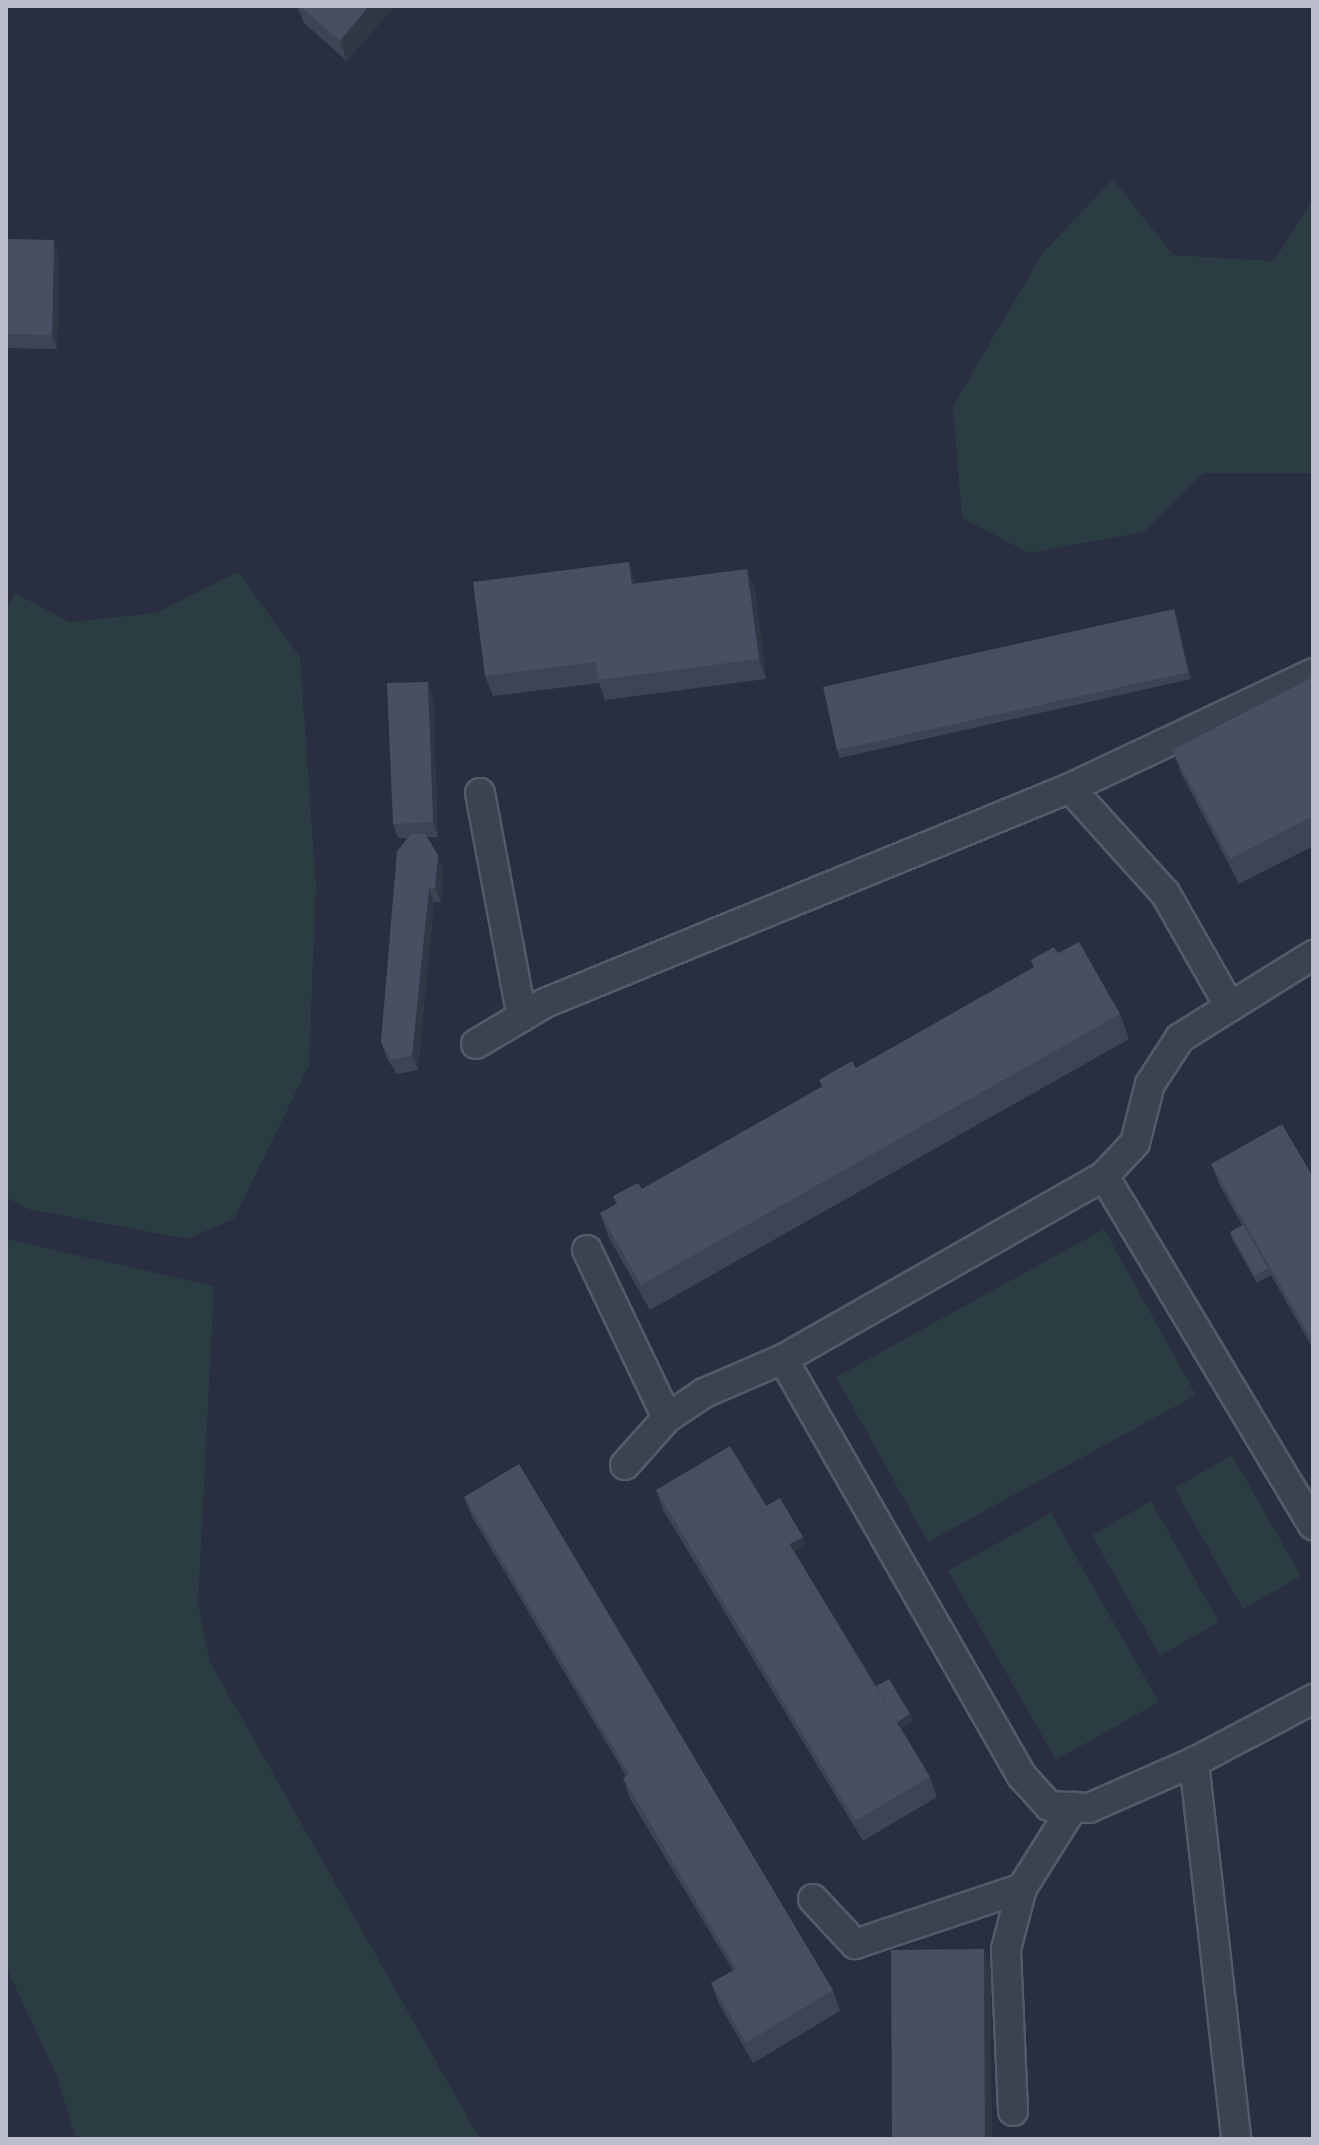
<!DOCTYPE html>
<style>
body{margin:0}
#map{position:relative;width:1319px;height:2145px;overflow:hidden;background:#292f41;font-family:"DM Sans",sans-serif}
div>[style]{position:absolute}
.green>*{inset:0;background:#2b3c42}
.roads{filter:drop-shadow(2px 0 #555a68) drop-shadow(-2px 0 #555a68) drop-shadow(0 2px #555a68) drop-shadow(0 -2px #555a68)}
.service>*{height:28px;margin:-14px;padding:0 14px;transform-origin:14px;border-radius:14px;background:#3d4251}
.wall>*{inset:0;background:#3e4454}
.shaded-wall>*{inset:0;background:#323745}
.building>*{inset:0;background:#484f62}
span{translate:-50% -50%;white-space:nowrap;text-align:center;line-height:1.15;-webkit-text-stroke:7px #212736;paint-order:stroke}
.frame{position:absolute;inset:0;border:8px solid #babecb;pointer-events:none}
</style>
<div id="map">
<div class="green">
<i style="clip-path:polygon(1113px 179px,1173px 255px,1274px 261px,1313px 199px,1313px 473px,1204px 473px,1144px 532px,1029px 553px,962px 518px,953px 406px,1042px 254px)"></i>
<i style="clip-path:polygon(238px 572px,300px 657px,316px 884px,309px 1065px,234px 1219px,187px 1239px,28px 1209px,6px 1197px,6px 609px,15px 593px,69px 622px,156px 613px)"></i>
<i style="clip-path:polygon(1104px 1229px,1196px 1395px,928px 1542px,836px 1377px)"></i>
<i style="clip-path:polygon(6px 1239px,214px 1286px,198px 1604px,210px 1662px,480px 2139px,76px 2139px,56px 2074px,6px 1967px)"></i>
<i style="clip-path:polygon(1232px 1455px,1301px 1576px,1243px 1609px,1174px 1488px)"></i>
<i style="clip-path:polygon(1151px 1501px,1219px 1622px,1160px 1656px,1092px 1535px)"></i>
<i style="clip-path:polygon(1051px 1513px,1159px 1702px,1056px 1760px,948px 1571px)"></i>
</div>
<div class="roads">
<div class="service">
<i style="left:1070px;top:788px;width:142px;rotate:47.9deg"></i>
<i style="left:1165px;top:893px;width:131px;rotate:60.3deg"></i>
<i style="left:480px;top:793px;width:228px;rotate:79.4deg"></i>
<i style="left:1313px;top:955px;width:157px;rotate:148deg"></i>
<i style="left:1180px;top:1038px;width:55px;rotate:123.1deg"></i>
<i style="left:1150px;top:1084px;width:61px;rotate:104.3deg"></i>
<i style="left:1135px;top:1143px;width:45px;rotate:133.2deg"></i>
<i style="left:1104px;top:1176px;width:369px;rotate:150.3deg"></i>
<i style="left:783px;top:1359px;width:481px;rotate:60.2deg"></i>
<i style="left:1022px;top:1776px;width:40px;rotate:48deg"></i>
<i style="left:1049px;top:1806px;width:40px;rotate:2.9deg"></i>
<i style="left:1089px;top:1808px;width:115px;rotate:-23.7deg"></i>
<i style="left:1194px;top:1762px;width:135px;rotate:-27.9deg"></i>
<i style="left:476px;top:1044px;width:80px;rotate:-30.7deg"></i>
<i style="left:545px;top:1003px;width:567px;rotate:-22.27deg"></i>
<i style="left:1070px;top:788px;width:269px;rotate:-25.3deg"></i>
<i style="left:1104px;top:1176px;width:407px;rotate:59.1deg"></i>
<i style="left:587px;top:1250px;width:186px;rotate:64.5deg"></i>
<i style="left:625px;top:1465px;width:63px;rotate:-48.2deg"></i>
<i style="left:667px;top:1418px;width:45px;rotate:-34deg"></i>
<i style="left:704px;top:1393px;width:86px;rotate:-23.3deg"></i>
<i style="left:1194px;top:1762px;width:379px;rotate:83.6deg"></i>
<i style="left:813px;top:1899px;width:62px;rotate:47deg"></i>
<i style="left:855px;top:1944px;width:176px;rotate:-18.5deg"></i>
<i style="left:1013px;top:2111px;width:162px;rotate:-92.5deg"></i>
<i style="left:1006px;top:1949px;width:63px;rotate:-75.3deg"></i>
<i style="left:1022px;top:1888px;width:96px;rotate:-57.8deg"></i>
</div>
</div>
<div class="wall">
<i style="clip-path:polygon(297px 6px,394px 6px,347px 61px,304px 23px)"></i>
<i style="clip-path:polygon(6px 239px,59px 255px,57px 349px,6px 348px)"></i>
<i style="clip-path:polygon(636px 583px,755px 589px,766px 679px,605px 700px,599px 683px,493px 696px,485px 676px)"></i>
<i style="clip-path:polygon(1174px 609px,1191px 679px,840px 758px,837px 750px)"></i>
<i style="clip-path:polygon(1313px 677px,1313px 846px,1239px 884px,1182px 775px,1172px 750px)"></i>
<i style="clip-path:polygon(433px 696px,438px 837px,427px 837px,438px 855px,443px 869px,441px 902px,434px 902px,418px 1070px,397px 1074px,386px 1057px,381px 1042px,408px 838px,398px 838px,393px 824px)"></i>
<i style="clip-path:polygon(1058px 953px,1120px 1014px,1129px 1039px,650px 1310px,609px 1238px,600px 1213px,616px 1204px,613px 1196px,642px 1189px,822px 1087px,819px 1080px,856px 1068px,1034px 968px,1031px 960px)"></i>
<i style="clip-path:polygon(1211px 1164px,1313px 1177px,1313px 1349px,1271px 1275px,1257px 1283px,1232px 1239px,1230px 1232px,1242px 1225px,1219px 1184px)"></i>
<i style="clip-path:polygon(656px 1490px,766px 1506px,803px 1537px,805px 1544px,794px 1551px,876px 1686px,910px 1714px,913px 1721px,901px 1729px,930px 1777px,937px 1797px,863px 1841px,663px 1510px)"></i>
<i style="clip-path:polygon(464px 1497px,833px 1990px,840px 2011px,753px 2063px,719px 2004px,711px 1983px,733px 1971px,630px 1799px,623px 1778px,626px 1776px,472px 1517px)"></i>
</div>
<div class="shaded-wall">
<i style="clip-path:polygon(369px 6px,394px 6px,347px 61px,340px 41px)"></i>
<i style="clip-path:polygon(54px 240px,59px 255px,57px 349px,52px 335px)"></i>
<i style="clip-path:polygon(629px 562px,636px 582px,639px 604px,632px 584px)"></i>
<i style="clip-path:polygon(747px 569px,755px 589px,766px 679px,759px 659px)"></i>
<i style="clip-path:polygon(1174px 609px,1177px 616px,1191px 679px,1188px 672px)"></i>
<i style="clip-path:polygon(428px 682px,433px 696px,438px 837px,433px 822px)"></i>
<i style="clip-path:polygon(438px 855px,443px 869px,441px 902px,435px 888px)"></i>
<i style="clip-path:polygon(429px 888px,434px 902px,418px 1070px,412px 1055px)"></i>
<i style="clip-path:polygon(803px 1537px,805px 1544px,790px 1554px,787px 1546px)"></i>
<i style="clip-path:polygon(910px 1714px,913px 1721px,897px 1731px,895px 1723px)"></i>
<i style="clip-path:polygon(984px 1949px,991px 1969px,992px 2139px,985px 2139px)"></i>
</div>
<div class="building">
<i style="clip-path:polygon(300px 6px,369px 6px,340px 41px)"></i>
<i style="clip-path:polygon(6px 239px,54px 240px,52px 335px,6px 334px)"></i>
<i style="clip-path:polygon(629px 562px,632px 584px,747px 569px,759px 659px,598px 680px,596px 662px,485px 676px,473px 582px)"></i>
<i style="clip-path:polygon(1174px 609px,1188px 672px,837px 750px,823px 687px)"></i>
<i style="clip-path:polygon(1313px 677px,1313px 816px,1230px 859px,1172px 750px)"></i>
<i style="clip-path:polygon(428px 682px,433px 822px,393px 824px,387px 683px)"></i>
<i style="clip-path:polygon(412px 833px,425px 834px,438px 855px,435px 888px,429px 888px,412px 1055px,392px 1060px,381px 1042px,397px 851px)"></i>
<i style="clip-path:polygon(1079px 942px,1120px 1014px,641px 1285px,600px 1213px,618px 1203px,613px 1196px,638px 1183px,642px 1189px,823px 1086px,819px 1080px,852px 1061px,856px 1068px,1034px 967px,1031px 960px,1054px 947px,1058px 953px)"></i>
<i style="clip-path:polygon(1282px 1124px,1313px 1177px,1313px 1342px,1211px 1164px)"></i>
<i style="clip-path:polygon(1243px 1225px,1268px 1268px,1255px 1276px,1230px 1232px)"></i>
<i style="clip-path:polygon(730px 1446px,930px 1777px,855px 1821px,656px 1490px)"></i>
<i style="clip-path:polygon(519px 1464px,833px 1990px,746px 2043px,711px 1983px,736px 1969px,623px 1778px,629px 1774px,464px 1497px)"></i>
<i style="clip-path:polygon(780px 1498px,803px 1537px,790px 1544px,766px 1506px)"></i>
<i style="clip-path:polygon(889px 1679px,910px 1714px,897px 1722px,876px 1686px)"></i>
<i style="clip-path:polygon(984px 1949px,985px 2139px,892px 2139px,891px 1950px)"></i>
</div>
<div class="frame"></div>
</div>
